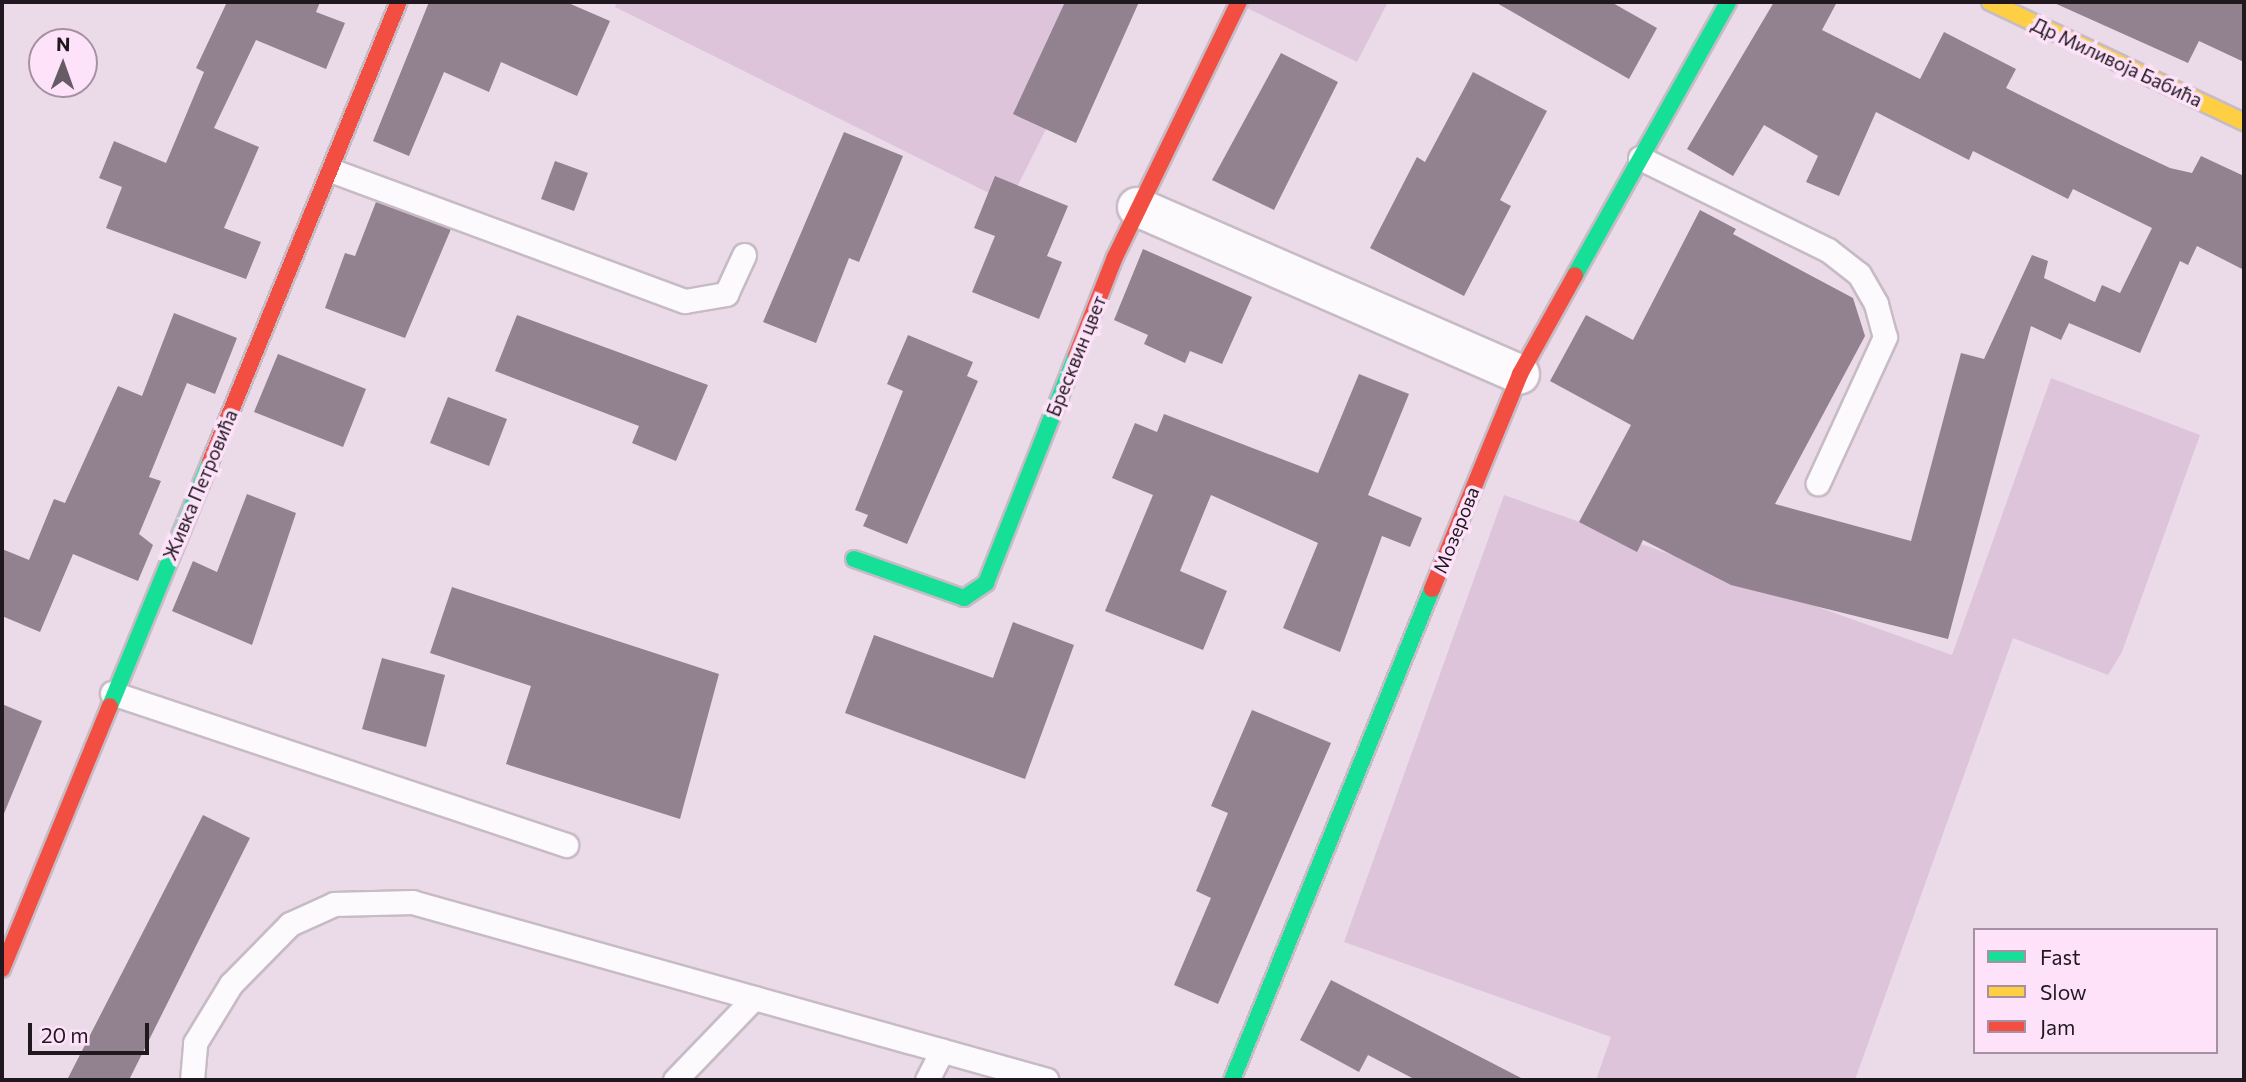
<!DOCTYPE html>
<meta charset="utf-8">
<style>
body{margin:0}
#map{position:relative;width:2246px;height:1082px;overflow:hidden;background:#ebdbe8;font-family:Commissioner,sans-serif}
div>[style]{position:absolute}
.green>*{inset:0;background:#dec4da}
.building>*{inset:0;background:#92828f}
.roads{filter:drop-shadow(2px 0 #c7bbc5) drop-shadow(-2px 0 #c7bbc5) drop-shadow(0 2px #c7bbc5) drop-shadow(0 -2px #c7bbc5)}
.lane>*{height:23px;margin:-11.5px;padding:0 11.5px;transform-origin:11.5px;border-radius:11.5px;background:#fcfafc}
.street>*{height:38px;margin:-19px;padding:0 19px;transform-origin:19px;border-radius:19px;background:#fcfafc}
.fast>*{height:16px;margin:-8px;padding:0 8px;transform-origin:8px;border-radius:8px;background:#16e098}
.slow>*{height:16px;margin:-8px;padding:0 8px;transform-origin:8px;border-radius:8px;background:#ffcf43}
.jam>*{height:16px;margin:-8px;padding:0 8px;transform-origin:8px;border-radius:8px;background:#f24e42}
span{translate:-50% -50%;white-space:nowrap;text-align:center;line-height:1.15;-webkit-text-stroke:7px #fee2fa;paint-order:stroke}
.street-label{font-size:19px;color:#20171f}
.frame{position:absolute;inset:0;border:4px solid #20171f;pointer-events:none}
.legend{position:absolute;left:1973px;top:928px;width:245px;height:126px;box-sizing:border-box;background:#fee2fa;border:2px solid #a591a2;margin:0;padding:9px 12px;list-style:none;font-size:21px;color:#20171f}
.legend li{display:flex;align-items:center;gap:14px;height:35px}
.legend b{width:35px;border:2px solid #a591a2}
.north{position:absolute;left:28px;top:28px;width:70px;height:70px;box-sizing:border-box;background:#fee2fa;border:2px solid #a591a2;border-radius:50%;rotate:1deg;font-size:19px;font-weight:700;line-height:28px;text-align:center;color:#20171f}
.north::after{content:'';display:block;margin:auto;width:24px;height:32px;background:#675c65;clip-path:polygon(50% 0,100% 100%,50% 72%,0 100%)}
.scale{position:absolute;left:28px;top:1023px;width:121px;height:32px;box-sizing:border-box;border:4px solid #20171f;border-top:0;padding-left:9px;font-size:21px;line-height:24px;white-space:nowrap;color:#20171f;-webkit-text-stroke:5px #fee2fa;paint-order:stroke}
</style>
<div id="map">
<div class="green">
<i style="clip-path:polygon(617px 2px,1110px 2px,1009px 203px,615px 7px)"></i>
<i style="clip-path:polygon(1235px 2px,1388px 2px,1357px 62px)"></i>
<i style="clip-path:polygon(2051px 378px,2200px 435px,2122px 652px,2108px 675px,2013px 638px,1855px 1080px,1596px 1080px,1611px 1037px,1344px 942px,1504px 495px,1952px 655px)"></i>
</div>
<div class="building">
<i style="clip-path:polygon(227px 2px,320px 2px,316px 12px,345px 23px,326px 69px,256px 40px,214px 128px,259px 147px,224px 228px,261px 242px,246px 279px,106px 228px,122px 187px,99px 178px,114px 141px,166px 163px,204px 72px,196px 68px)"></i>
<i style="clip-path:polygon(429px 2px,566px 2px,610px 21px,577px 96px,501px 62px,489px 92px,444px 72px,409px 156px,373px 141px)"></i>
<i style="clip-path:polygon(1065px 2px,1139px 2px,1076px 143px,1013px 114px)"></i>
<i style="clip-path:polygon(1495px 2px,1611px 2px,1657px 28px,1629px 79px)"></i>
<i style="clip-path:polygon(1774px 2px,1837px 2px,1822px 30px,1920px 79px,1944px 32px,2016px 69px,2006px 88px,2121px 145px,2170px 168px,2192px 173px,2201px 156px,2244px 176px,2244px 270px,2197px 246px,2188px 265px,2180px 261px,2140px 353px,2069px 323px,2061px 340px,2031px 326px,1948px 639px,1731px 585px,1643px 540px,1637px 552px,1579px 522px,1631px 425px,1550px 381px,1586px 315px,1633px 340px,1700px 210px,1736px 229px,1733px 234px,1853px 298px,1865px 336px,1775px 504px,1911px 541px,1961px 353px,1984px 359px,2032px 255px,2048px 261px,2044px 278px,2095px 302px,2102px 285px,2120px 293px,2152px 228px,2073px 189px,2068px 199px,1973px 151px,1969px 160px,1876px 112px,1839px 196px,1806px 182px,1818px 156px,1764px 125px,1733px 176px,1687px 149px)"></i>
<i style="clip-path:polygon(2052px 2px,2244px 2px,2244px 62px,2199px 41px,2188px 63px)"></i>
<i style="clip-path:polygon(1281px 53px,1338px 82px,1274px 210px,1212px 180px)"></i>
<i style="clip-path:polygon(1473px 72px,1547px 111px,1500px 200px,1511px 206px,1464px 296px,1370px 248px,1417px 157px,1425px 162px)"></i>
<i style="clip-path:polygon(844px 132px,903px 156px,859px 262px,849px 258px,816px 343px,763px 322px)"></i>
<i style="clip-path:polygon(555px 161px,588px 173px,574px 211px,541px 199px)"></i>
<i style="clip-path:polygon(995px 176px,1068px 206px,1047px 256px,1062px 262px,1039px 319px,972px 292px,995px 236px,974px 228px)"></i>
<i style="clip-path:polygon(376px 202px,451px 229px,405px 338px,325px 308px,345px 253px,355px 256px)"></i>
<i style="clip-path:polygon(1143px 249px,1252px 297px,1222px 364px,1190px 351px,1185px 363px,1144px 344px,1148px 335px,1114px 320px)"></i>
<i style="clip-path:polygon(174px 313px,237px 338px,215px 394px,187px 383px,149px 477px,161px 481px,139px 534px,153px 545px,138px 581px,73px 554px,40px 632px,2px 616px,2px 549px,29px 560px,54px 499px,65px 503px,118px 386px,142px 396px)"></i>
<i style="clip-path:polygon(517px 315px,708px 385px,676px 461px,632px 443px,639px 426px,495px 371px)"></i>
<i style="clip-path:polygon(908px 335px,973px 362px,967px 376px,978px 381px,907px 544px,863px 526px,868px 515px,855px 510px,903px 391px,887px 384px)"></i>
<i style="clip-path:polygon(278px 354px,366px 389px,343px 447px,254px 412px)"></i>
<i style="clip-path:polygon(1359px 374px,1409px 394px,1368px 495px,1422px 518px,1410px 547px,1382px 536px,1340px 652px,1283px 628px,1318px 543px,1211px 495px,1180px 571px,1227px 591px,1203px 650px,1105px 611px,1153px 495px,1112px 478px,1135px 423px,1157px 432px,1164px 414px,1318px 473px)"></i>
<i style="clip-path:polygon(448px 397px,507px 419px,489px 466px,430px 443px)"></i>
<i style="clip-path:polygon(247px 494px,296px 513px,252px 645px,172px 611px,193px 561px,217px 572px)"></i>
<i style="clip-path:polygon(452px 587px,719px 674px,680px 819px,506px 764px,531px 686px,430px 653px)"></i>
<i style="clip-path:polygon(1013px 622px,1074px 645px,1025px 779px,845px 713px,874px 635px,993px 678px)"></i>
<i style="clip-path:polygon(382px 658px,445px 675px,426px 747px,362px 729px)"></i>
<i style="clip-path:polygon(2px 704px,42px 721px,3px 816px,2px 816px)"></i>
<i style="clip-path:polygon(1252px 710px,1331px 743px,1218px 1004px,1174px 985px,1211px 898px,1196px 891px,1228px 813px,1211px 806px)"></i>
<i style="clip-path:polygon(203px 815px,250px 838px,129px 1080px,67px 1080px)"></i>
<i style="clip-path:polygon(1331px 980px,1399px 1015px,1525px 1080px,1416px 1080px,1368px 1055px,1359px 1072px,1300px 1040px)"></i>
</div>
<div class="roads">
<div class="lane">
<i style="left:1640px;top:158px;width:209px;rotate:26.1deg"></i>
<i style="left:1828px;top:250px;width:39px;rotate:38deg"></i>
<i style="left:1859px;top:274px;width:34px;rotate:60deg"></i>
<i style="left:1876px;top:304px;width:34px;rotate:75deg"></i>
<i style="left:1885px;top:337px;width:161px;rotate:114.7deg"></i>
<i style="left:333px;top:171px;width:375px;rotate:20.3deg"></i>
<i style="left:685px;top:301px;width:42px;rotate:-9.7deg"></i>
<i style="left:726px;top:294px;width:43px;rotate:-65.2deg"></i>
<i style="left:112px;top:693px;width:479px;rotate:18.5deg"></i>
<i style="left:192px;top:1080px;width:37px;rotate:-85deg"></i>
<i style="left:195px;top:1043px;width:69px;rotate:-58.6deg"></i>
<i style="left:231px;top:984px;width:84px;rotate:-45.5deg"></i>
<i style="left:290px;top:924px;width:48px;rotate:-24.4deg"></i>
<i style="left:334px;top:904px;width:78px;rotate:-1.5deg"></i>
<i style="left:412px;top:902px;width:659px;rotate:15.66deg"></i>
<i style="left:675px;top:1080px;width:114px;rotate:-46.1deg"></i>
<i style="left:927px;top:1080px;width:33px;rotate:-63deg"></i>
</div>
<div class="street">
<i style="left:1137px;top:207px;width:418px;rotate:23.6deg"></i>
</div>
<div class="fast">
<i style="left:1575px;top:275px;width:313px;rotate:-60.7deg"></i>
<i style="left:854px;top:559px;width:117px;rotate:19.5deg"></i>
<i style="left:964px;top:598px;width:27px;rotate:-34deg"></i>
<i style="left:986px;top:583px;width:244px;rotate:-68.4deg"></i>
<i style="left:110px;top:706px;width:264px;rotate:-67.7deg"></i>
<i style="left:1232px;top:1080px;width:530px;rotate:-67.84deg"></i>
</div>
<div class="slow">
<i style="left:1990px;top:2px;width:281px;rotate:25.3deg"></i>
</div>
<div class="jam">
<i style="left:1076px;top:356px;width:106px;rotate:-68.5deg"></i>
<i style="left:1115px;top:257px;width:284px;rotate:-64.1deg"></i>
<i style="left:210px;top:462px;width:497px;rotate:-67.7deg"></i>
<i style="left:1432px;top:589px;width:232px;rotate:-67.7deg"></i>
<i style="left:1520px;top:374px;width:113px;rotate:-60.9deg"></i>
<i style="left:2px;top:969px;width:284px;rotate:-67.7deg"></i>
</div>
</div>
<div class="street-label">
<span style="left:2117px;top:62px;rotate:25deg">Др Миливоја Бабића</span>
<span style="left:1076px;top:356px;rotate:-68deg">Бресквин цвет</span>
<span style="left:200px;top:485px;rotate:-67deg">Живка Петровића</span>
<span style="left:1456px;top:530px;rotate:-68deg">Мозерова</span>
</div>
<div class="frame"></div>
<ul class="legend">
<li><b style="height:9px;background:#16e098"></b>Fast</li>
<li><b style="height:9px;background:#ffcf43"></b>Slow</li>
<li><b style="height:9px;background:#f24e42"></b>Jam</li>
</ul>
<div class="north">N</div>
<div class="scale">20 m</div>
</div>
